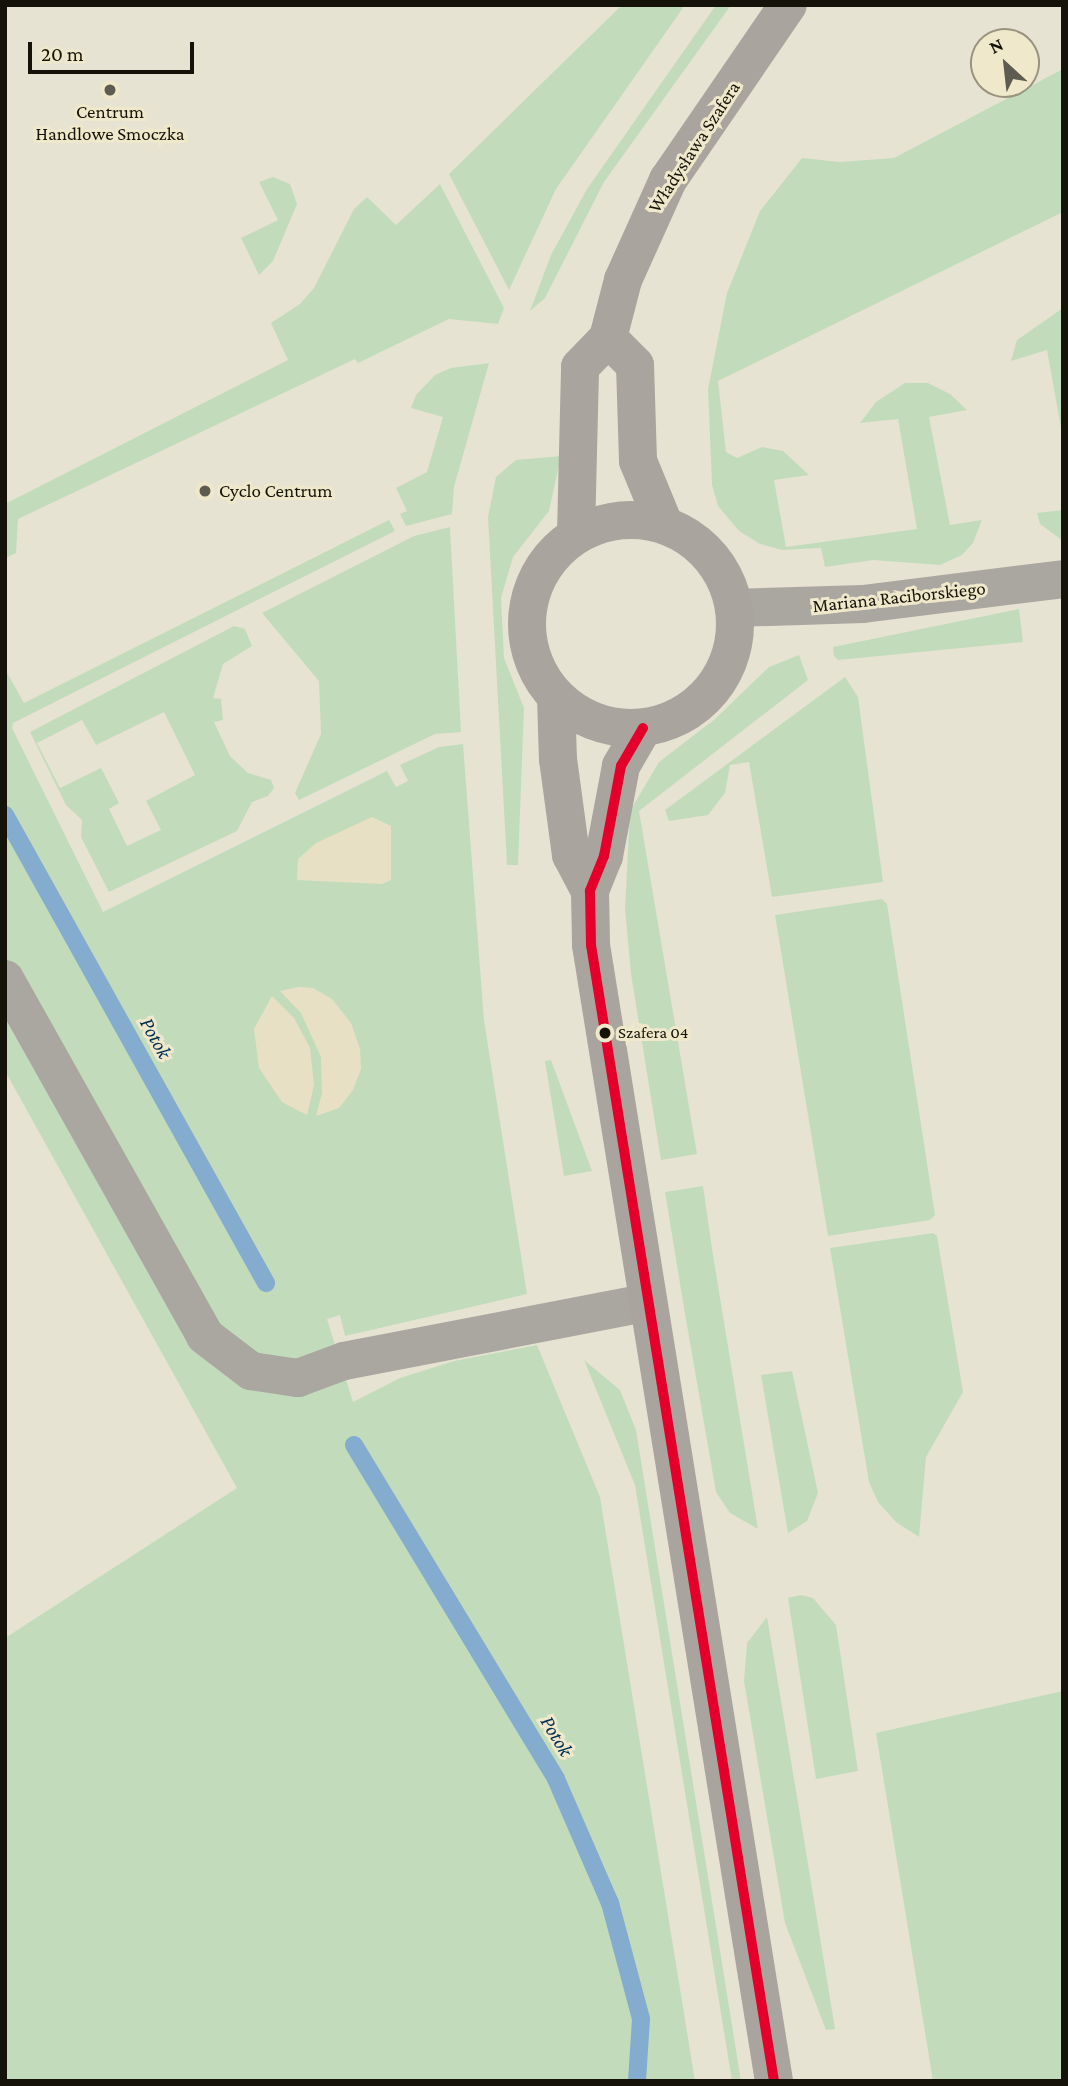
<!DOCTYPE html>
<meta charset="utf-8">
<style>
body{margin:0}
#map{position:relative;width:1068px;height:2086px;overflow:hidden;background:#e7e3d3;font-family:"Crimson Pro",serif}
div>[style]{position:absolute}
.green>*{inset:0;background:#c2dcbb}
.sand>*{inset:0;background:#e8e0c5}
.stream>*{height:18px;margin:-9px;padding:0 9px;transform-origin:9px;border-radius:9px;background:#84acce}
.street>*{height:38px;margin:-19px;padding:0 19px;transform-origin:19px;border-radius:19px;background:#aaa6a0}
.secondary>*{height:38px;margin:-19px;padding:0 19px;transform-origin:19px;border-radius:19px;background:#a9a49d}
.secondary>.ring{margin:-19px;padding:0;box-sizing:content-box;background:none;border:38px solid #a9a49d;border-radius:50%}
.bus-1>*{height:10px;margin:-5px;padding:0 5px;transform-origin:5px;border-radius:5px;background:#e4002b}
.dots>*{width:19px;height:19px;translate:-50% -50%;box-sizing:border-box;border:4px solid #efe8cb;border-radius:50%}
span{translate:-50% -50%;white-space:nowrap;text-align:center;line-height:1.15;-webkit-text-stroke:6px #efe8cb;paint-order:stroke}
.bus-label{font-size:17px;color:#151309}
.left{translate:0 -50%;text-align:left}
.poi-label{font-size:19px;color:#151309}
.street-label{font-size:19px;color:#151309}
.water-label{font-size:21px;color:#002f52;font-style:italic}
.frame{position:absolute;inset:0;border:7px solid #151309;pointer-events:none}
.north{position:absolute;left:970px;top:28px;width:70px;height:70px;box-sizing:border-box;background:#efe8cb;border:2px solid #98937d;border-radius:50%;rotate:333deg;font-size:19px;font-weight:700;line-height:28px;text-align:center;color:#151309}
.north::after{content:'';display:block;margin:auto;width:24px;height:32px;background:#5e5c50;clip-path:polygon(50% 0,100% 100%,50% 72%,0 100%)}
.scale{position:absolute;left:28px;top:42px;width:166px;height:32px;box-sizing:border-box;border:4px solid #151309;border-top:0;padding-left:9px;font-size:21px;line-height:24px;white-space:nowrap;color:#151309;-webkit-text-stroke:5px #efe8cb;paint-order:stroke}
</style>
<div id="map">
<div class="green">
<i style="clip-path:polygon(622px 5px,685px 5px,556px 189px,509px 290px,449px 174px)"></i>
<i style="clip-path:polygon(716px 5px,731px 5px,604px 182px,545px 298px,530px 311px,551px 255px,587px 189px)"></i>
<i style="clip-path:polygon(1063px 69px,1063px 212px,718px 381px,726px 452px,737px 458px,762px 447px,783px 451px,809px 475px,774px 480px,786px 547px,917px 529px,898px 419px,860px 423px,876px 402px,905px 383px,928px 383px,950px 394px,967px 410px,929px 417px,950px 525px,982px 520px,973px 543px,962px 555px,940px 565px,873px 560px,825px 567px,821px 548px,782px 550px,760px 544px,739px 531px,718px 506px,712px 485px,708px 389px,727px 293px,760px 211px,802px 158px,840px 162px,894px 158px)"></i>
<i style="clip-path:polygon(273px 177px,290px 184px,297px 204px,273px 261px,259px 275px,241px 238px,278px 220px,259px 182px)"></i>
<i style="clip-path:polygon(440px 184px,504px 308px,498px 324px,449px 319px,358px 363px,355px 359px,18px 519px,16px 553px,5px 558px,5px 504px,288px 360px,271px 323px,300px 304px,314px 288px,354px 209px,367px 197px,396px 225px)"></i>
<i style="clip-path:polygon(1063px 308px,1063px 439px,1047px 350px,1011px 361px,1017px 340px)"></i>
<i style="clip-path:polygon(489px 363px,454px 487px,452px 514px,406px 526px,400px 514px,407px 511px,396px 488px,427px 472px,443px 417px,411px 408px,416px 395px,435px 375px,451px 368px)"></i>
<i style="clip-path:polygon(561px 456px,549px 511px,513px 557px,501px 598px,504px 658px,524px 708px,518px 865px,507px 865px,488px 517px,496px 477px,516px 460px)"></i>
<i style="clip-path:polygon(1063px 510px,1063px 541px,1040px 524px,1037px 513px)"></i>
<i style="clip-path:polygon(389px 520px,395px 531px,13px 723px,12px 728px,103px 912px,387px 771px,396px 787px,408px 781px,400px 765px,439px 747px,463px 744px,484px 1020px,527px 1294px,345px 1336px,340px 1315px,327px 1319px,353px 1402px,400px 1378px,454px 1361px,537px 1345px,600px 1497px,695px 2081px,5px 2081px,5px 1638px,237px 1488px,5px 1071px,5px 669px,24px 703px)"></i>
<i style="clip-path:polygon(450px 527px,461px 732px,435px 734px,299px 800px,295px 793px,321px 734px,319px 681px,262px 613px,414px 536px)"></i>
<i style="clip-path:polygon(1019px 609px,1023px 642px,838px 660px,834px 656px,833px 647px)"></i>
<i style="clip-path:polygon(evenodd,234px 626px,245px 629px,252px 646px,223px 664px,213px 698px,221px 699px,223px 720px,214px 722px,230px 756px,248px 773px,271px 780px,274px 788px,268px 796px,252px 802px,237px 831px,109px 892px,81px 837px,82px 820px,66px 805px,30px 732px,234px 626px,164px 712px,195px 775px,146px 801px,161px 830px,127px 846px,109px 809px,119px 803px,101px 768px,60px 788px,37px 743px,82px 720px,96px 745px,164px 712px)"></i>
<i style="clip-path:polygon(799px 655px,808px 680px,639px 811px,697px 1154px,661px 1160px,631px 974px,625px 909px,630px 811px,659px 762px,715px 719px,769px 667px)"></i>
<i style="clip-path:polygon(845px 677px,858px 697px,883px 882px,772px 897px,749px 762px,730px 765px,725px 793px,708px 815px,669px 821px,665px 810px)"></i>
<i style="clip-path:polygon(882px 899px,887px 904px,935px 1215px,930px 1220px,828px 1236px,775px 915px)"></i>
<i style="clip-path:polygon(551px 1060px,592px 1171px,564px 1176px,545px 1061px)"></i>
<i style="clip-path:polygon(703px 1186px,713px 1255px,758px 1529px,730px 1513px,716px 1492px,684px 1308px,665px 1192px)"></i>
<i style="clip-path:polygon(933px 1233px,937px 1236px,963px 1392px,926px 1457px,919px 1537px,896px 1522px,878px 1502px,869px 1482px,830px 1248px)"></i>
<i style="clip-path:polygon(584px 1360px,620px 1390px,636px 1430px,741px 2081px,732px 2081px,635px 1485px)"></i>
<i style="clip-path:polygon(792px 1371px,818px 1493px,807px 1521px,788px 1533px,761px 1375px)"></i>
<i style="clip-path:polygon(801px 1595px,813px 1598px,836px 1625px,858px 1771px,816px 1779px,788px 1598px)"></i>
<i style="clip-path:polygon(767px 1617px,800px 1815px,835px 2029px,826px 2030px,785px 1923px,744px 1681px,747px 1643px)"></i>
<i style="clip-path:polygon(1063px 1691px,1063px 2081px,933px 2081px,876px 1733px)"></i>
</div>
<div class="sand">
<i style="clip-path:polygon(372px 817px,391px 826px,391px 880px,382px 884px,297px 880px,298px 859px,316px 843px)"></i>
<i style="clip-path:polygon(299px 987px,313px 988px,332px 999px,351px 1023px,360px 1049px,361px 1069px,353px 1090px,339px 1108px,316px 1116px,322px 1093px,321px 1057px,301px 1013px,280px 991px)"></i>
<i style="clip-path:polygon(272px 996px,294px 1018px,310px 1048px,314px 1085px,307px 1115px,282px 1102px,259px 1068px,254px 1029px)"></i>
</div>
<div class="stream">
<i style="left:5px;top:815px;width:536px;rotate:60.85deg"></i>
<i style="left:354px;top:1445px;width:390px;rotate:58.8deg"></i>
<i style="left:556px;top:1779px;width:135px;rotate:66.5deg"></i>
<i style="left:610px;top:1903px;width:120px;rotate:75deg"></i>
<i style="left:641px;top:2019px;width:62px;rotate:93.7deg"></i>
</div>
<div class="street">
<i style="left:734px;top:608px;width:129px;rotate:-1.8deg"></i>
<i style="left:863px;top:604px;width:202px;rotate:-7.1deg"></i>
<i style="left:5px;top:979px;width:409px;rotate:60.7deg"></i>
<i style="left:205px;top:1336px;width:58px;rotate:37.3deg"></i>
<i style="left:251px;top:1371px;width:48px;rotate:8.5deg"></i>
<i style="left:298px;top:1378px;width:49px;rotate:-20.3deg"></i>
<i style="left:344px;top:1361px;width:307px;rotate:-10.9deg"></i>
</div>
<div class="secondary">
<i style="left:608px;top:338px;width:38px;rotate:45deg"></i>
<i style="left:635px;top:365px;width:96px;rotate:88.2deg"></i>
<i style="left:638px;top:461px;width:68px;rotate:67.6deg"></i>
<i class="ring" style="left:527px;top:520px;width:170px;height:170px"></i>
<i style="left:576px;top:534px;width:167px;rotate:-88.6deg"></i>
<i style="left:580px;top:367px;width:40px;rotate:-46deg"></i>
<i style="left:608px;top:338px;width:60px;rotate:-75.5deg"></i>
<i style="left:623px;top:280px;width:110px;rotate:-65.8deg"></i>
<i style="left:668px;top:180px;width:212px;rotate:-55.6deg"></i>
<i style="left:556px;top:697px;width:62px;rotate:88.2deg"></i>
<i style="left:558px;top:759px;width:97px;rotate:82.3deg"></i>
<i style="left:571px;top:855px;width:41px;rotate:62.2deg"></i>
<i style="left:643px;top:728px;width:44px;rotate:120.1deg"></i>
<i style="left:621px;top:766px;width:92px;rotate:100.7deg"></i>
<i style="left:604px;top:856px;width:38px;rotate:112deg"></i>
<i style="left:590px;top:891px;width:54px;rotate:88.9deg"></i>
<i style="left:591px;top:945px;width:1151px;rotate:80.85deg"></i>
</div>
<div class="bus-1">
<i style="left:643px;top:728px;width:44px;rotate:120.1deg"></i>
<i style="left:621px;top:766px;width:92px;rotate:100.7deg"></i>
<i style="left:604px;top:856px;width:38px;rotate:112deg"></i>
<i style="left:590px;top:891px;width:54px;rotate:88.9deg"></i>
<i style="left:591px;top:945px;width:1151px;rotate:80.85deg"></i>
</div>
<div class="dots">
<i style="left:110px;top:90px;background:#5e5c50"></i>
<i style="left:205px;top:491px;background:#5e5c50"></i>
<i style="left:605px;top:1033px;background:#151309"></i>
</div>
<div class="bus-label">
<span class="left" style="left:618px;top:1033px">Szafera 04</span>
</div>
<div class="poi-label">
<span style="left:110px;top:123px">Centrum<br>Handlowe Smoczka</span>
<span class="left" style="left:219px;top:491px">Cyclo Centrum</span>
</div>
<div class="street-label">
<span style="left:694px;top:147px;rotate:-57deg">Władysława Szafera</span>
<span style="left:899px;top:597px;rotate:-6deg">Mariana Raciborskiego</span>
</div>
<div class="water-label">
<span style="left:156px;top:1038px;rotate:61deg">Potok</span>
<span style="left:557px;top:1736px;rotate:59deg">Potok</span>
</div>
<div class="frame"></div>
<div class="north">N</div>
<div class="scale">20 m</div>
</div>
